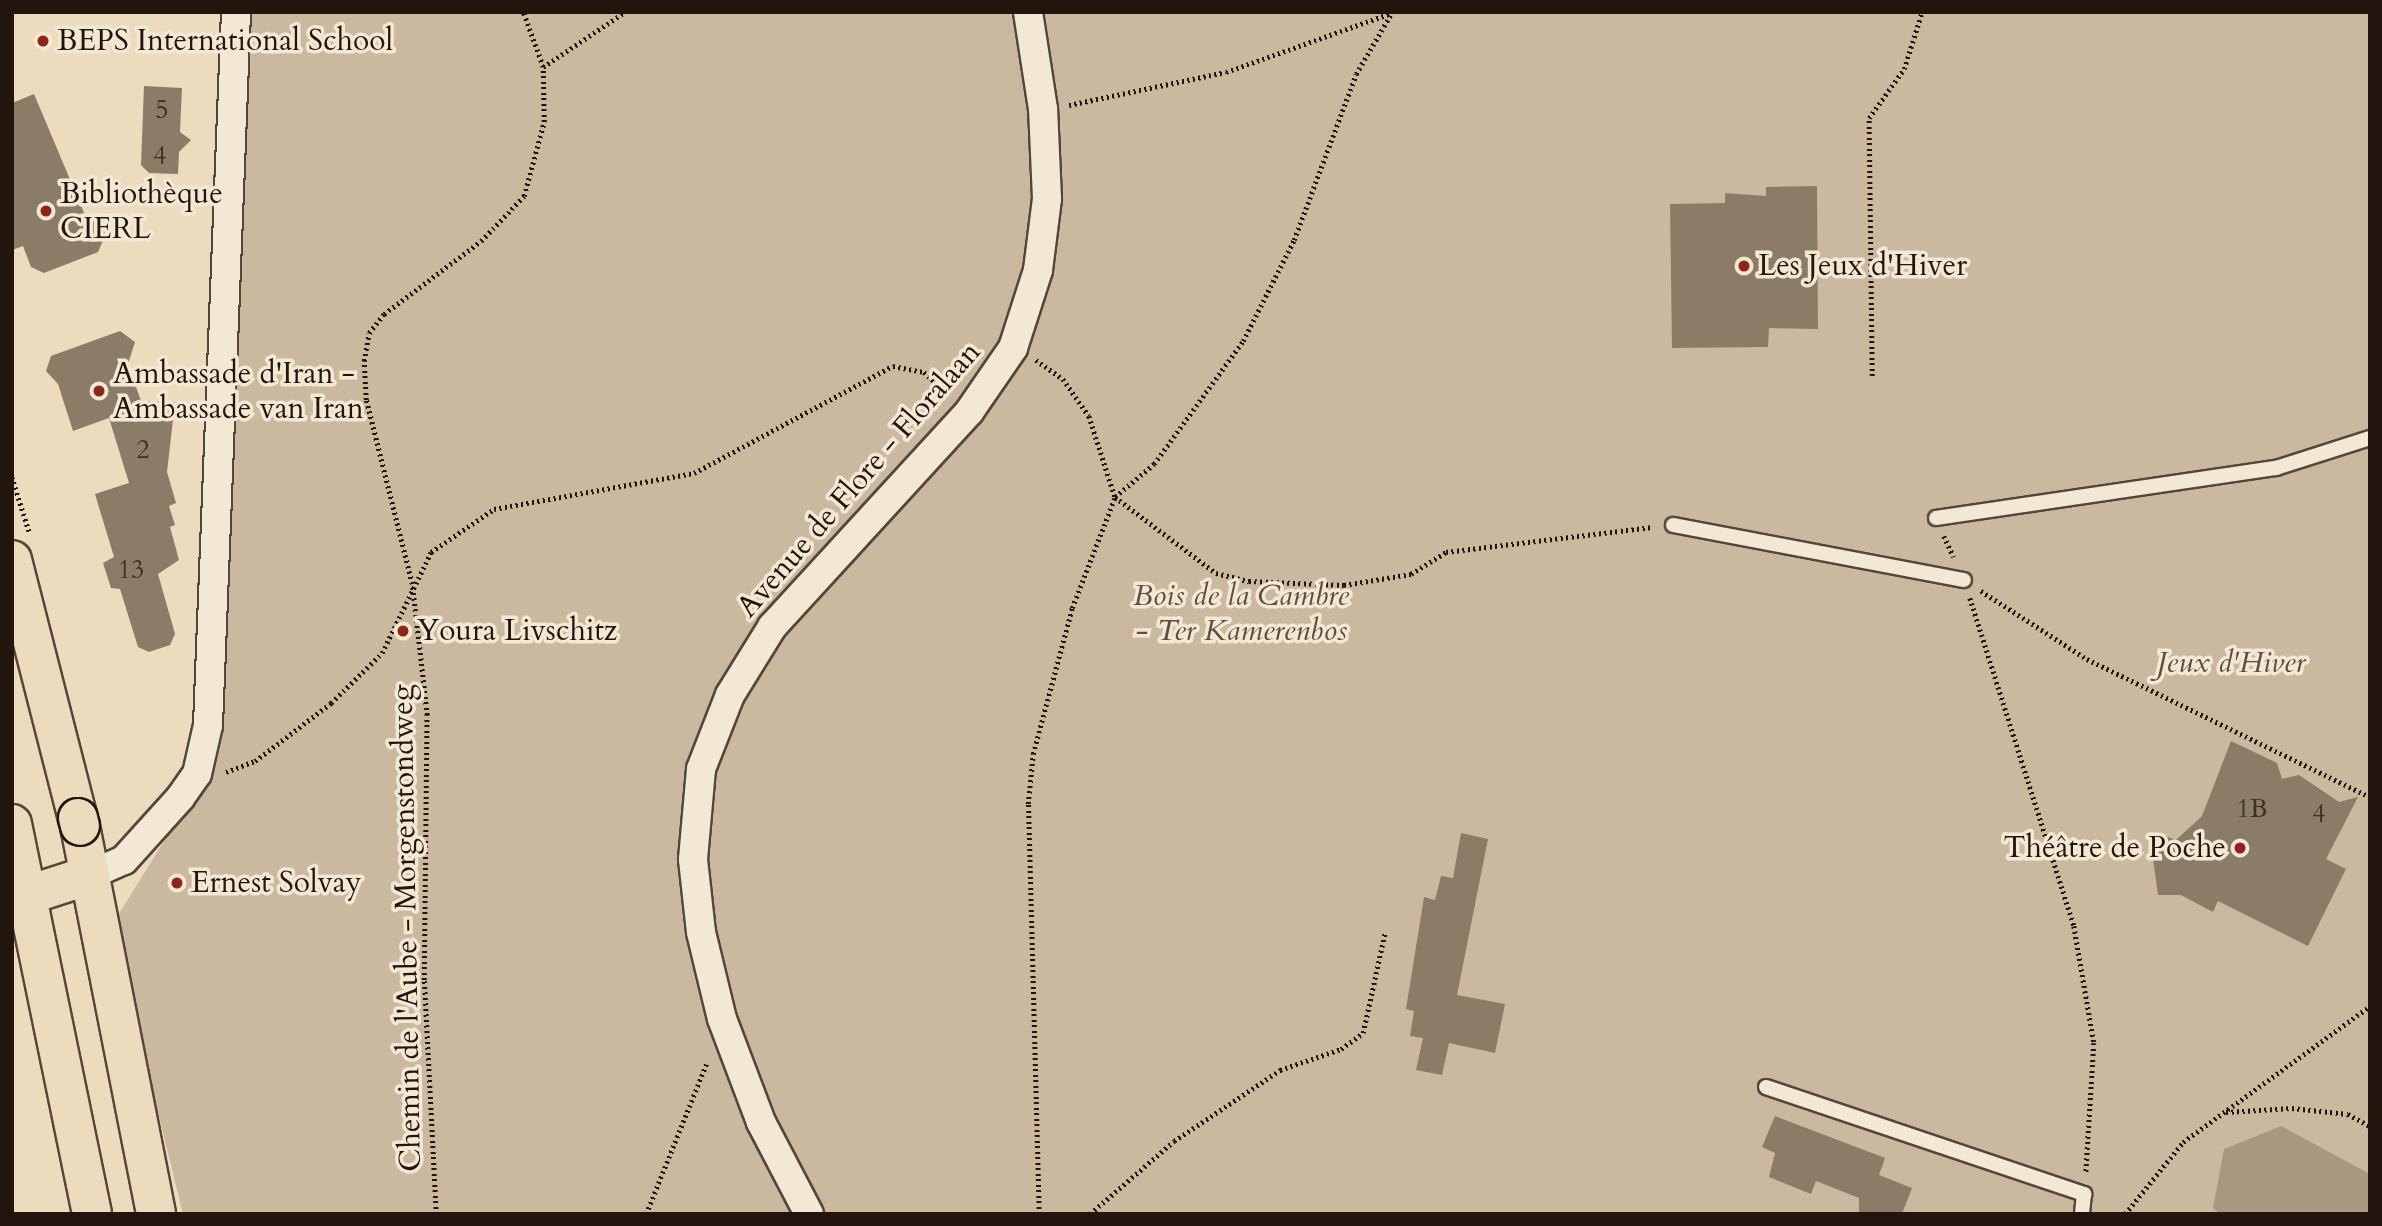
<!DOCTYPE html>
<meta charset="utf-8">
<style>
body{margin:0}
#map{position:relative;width:2382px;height:1226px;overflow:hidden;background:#ecdbbc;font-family:Cardo,serif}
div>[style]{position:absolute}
.green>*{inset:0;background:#cab99e}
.water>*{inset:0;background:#a79881}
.building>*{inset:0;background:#8b7c68}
.path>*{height:4.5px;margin-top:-2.25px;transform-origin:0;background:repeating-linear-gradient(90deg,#22150e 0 2px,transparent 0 5.5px)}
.roads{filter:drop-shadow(2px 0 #54463a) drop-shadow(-2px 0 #54463a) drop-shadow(0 2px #54463a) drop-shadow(0 -2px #54463a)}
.lane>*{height:14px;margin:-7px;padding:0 7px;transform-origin:7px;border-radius:7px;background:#f3e8d3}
.street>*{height:28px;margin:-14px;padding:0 14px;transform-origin:14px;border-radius:14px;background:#f3e8d3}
.primary>*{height:38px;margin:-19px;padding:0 19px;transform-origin:19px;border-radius:19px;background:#ecdbbc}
.bridges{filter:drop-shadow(2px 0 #22150e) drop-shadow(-2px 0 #22150e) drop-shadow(0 2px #22150e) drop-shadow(0 -2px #22150e)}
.primary-bridge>*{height:38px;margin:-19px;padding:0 19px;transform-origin:19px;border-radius:19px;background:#ecdbbc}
.dots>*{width:19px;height:19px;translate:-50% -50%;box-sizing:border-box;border:4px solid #f3e8d3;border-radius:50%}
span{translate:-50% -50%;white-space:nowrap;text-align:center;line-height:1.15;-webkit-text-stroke:7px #f3e8d3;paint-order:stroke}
.number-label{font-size:26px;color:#3c2f24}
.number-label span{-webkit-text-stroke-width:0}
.poi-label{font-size:30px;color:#22150e}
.left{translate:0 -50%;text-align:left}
.right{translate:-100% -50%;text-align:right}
.street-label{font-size:30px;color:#22150e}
.park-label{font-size:30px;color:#5d4e40;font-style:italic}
.frame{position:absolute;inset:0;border:14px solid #22150e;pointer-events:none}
</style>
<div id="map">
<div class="green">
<i style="clip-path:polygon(247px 12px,2370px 12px,2370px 1214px,183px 1214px,112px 925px,205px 775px)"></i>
</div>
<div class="water">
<i style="clip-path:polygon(2281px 1126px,2370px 1174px,2370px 1214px,2220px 1214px,2213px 1208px,2224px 1149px)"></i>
</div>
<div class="building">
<i style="clip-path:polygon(144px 86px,182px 88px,180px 132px,191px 140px,179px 152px,178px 174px,149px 173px,141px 165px)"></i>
<i style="clip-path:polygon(34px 94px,85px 215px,108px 229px,98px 252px,44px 273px,31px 267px,23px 246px,12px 250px,12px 103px)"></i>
<i style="clip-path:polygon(1817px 186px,1818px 329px,1769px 328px,1768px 347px,1672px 348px,1670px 204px,1725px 203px,1725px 193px,1766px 196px,1766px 187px)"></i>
<i style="clip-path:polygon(120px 331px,135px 342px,128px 364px,141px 401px,175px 402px,167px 472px,176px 503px,169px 506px,175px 525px,170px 527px,179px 560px,158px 574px,175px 634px,170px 645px,149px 652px,138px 647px,120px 589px,111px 588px,103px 563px,114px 557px,95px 494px,129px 483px,109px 418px,73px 431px,58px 384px,46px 371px,51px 356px)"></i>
<i style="clip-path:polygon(2231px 741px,2277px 763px,2282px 779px,2299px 775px,2339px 802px,2358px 797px,2326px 859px,2346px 869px,2308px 946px,2218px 901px,2213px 912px,2181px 895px,2158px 895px,2153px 859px,2163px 835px,2176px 840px,2202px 816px)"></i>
<i style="clip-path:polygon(1461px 833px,1488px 839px,1457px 995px,1505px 1004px,1495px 1053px,1449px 1043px,1442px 1075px,1416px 1070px,1423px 1038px,1410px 1036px,1414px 1011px,1406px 1009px,1424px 897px,1435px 900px,1441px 876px,1453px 878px)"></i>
<i style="clip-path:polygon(1775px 1116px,1885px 1158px,1879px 1175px,1912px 1188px,1902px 1214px,1859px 1214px,1859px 1198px,1816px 1181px,1811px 1194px,1769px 1177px,1775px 1153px,1762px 1147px)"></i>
</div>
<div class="path">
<i style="left:543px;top:67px;width:99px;rotate:-33.9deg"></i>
<i style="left:1069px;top:105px;width:160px;rotate:-11.9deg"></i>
<i style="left:1226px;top:72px;width:173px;rotate:-19.6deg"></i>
<i style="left:1036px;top:360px;width:33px;rotate:35deg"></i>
<i style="left:1063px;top:379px;width:45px;rotate:54.9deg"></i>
<i style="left:1089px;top:416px;width:85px;rotate:72.2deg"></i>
<i style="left:1115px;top:497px;width:126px;rotate:37deg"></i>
<i style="left:1216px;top:573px;width:34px;rotate:14deg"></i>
<i style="left:1249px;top:581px;width:95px;rotate:2.4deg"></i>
<i style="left:1344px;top:585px;width:68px;rotate:-9.3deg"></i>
<i style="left:1411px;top:574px;width:41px;rotate:-32.2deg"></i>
<i style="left:1446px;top:552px;width:208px;rotate:-6.9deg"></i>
<i style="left:1872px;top:376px;width:258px;rotate:-90.7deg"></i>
<i style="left:1869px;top:118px;width:60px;rotate:-54.5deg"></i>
<i style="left:1904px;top:69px;width:60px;rotate:-72.5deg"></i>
<i style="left:12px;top:477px;width:57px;rotate:72.5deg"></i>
<i style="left:1944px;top:536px;width:23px;rotate:65deg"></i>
<i style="left:1981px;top:591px;width:126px;rotate:32.7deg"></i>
<i style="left:2087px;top:659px;width:315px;rotate:26deg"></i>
<i style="left:1970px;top:598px;width:344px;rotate:72.4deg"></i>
<i style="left:2074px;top:926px;width:119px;rotate:80.3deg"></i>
<i style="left:2094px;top:1043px;width:130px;rotate:93.5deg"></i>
<i style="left:226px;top:772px;width:31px;rotate:-21deg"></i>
<i style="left:255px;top:761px;width:96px;rotate:-37.3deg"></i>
<i style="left:331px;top:703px;width:71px;rotate:-44.4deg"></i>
<i style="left:382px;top:653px;width:112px;rotate:-64.1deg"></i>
<i style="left:431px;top:552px;width:76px;rotate:-34.3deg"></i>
<i style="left:494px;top:509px;width:203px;rotate:-10.2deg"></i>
<i style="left:694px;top:473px;width:226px;rotate:-28.3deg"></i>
<i style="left:893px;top:366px;width:32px;rotate:11deg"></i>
<i style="left:924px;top:372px;width:31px;rotate:42deg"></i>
<i style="left:2226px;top:1112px;width:66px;rotate:-3.5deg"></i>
<i style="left:2292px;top:1108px;width:56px;rotate:6.1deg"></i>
<i style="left:2348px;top:1114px;width:25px;rotate:29deg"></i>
<i style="left:436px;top:1214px;width:234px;rotate:-92.9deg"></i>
<i style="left:424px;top:980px;width:265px;rotate:-89.4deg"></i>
<i style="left:427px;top:715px;width:132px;rotate:-96.5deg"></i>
<i style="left:412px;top:584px;width:190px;rotate:-104deg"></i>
<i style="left:366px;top:400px;width:39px;rotate:-93deg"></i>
<i style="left:364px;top:361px;width:28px;rotate:-80deg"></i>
<i style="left:369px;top:333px;width:24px;rotate:-52deg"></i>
<i style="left:384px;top:314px;width:121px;rotate:-37deg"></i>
<i style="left:481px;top:241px;width:62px;rotate:-46.3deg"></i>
<i style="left:524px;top:196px;width:77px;rotate:-74.9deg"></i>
<i style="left:544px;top:122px;width:55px;rotate:-91deg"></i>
<i style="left:543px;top:67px;width:59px;rotate:-110deg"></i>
<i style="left:646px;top:1214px;width:164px;rotate:-68.1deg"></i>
<i style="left:1039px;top:1214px;width:410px;rotate:-91.5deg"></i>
<i style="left:1028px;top:804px;width:50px;rotate:-84.3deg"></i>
<i style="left:1033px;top:754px;width:151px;rotate:-75deg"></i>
<i style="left:1072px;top:608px;width:119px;rotate:-68.8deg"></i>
<i style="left:1115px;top:497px;width:51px;rotate:-40.2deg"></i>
<i style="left:1154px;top:464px;width:152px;rotate:-54.1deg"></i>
<i style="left:1243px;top:341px;width:113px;rotate:-63.2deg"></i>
<i style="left:1294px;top:240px;width:177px;rotate:-69.5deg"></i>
<i style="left:1356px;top:74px;width:69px;rotate:-59.7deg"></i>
<i style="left:1090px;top:1214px;width:111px;rotate:-41deg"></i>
<i style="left:1174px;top:1141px;width:128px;rotate:-33.8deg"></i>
<i style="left:1280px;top:1070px;width:65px;rotate:-19deg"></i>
<i style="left:1341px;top:1049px;width:27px;rotate:-36deg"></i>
<i style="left:1363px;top:1033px;width:103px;rotate:-77.7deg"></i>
<i style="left:2125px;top:1214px;width:92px;rotate:-51.1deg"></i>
<i style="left:2183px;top:1142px;width:231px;rotate:-36deg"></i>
</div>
<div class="roads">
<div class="lane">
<i style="left:1936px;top:518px;width:344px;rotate:-8.4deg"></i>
<i style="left:2276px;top:468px;width:99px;rotate:-17.7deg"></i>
<i style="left:1673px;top:525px;width:296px;rotate:10.7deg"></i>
<i style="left:1766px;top:1087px;width:336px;rotate:18.6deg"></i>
<i style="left:2084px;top:1194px;width:20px;rotate:96deg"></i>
</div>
<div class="street">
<i style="left:90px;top:875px;width:37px;rotate:-24deg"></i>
<i style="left:124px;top:860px;width:84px;rotate:-47.9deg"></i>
<i style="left:180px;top:798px;width:29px;rotate:-55deg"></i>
<i style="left:197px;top:774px;width:50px;rotate:-77.3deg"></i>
<i style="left:208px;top:725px;width:714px;rotate:-87.75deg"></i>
<i style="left:809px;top:1214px;width:104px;rotate:-117.6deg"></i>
<i style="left:761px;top:1122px;width:110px;rotate:-110.7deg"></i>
<i style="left:722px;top:1019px;width:89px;rotate:-103.6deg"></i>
<i style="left:701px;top:932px;width:73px;rotate:-96.3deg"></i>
<i style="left:693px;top:859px;width:90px;rotate:-84.9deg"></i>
<i style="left:701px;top:769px;width:79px;rotate:-68.6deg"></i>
<i style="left:730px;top:695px;width:80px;rotate:-58.3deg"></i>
<i style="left:772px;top:627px;width:292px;rotate:-47.5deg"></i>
<i style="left:969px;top:412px;width:78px;rotate:-55.5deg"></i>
<i style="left:1013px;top:348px;width:82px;rotate:-72.2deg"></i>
<i style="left:1038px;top:270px;width:72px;rotate:-82.8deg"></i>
<i style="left:1047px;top:199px;width:90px;rotate:-92.5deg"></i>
<i style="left:1043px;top:109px;width:98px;rotate:-98.8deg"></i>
</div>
<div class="primary">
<i style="left:12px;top:560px;width:266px;rotate:75.7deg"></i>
<i style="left:12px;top:824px;width:398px;rotate:78.4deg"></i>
<i style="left:80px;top:826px;width:395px;rotate:78.9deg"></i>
<i style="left:28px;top:895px;width:65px;rotate:-17.9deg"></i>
</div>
</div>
<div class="bridges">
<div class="primary-bridge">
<i style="left:78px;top:818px;width:8px;rotate:76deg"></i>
</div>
</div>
<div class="dots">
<i style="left:43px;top:41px;background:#8f2418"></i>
<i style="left:46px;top:211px;background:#8f2418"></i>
<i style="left:1744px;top:266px;background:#8f2418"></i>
<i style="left:99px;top:391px;background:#8f2418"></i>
<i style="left:403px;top:631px;background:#8f2418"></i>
<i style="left:2240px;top:848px;background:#8f2418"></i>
<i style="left:177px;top:883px;background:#8f2418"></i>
</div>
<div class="number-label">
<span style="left:162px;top:110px">5</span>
<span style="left:160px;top:156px">4</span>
<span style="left:143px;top:450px">2</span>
<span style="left:131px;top:570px">13</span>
<span style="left:2252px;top:809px">1B</span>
<span style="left:2319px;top:814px">4</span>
</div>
<div class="poi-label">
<span class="left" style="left:57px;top:41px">BEPS International School</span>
<span class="left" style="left:60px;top:211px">Bibliothèque<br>CIERL</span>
<span class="left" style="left:1758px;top:266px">Les Jeux d'Hiver</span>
<span class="left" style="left:113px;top:391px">Ambassade d'Iran -<br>Ambassade van Iran</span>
<span class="left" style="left:417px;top:631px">Youra Livschitz</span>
<span class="right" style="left:2226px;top:848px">Théâtre de Poche</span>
<span class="left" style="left:191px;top:883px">Ernest Solvay</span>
</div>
<div class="street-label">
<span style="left:859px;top:480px;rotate:-49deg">Avenue de Flore - Floralaan</span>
<span style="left:407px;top:928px;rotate:-91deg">Chemin de l'Aube - Morgenstondweg</span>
</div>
<div class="park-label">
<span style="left:1241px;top:613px">Bois de la Cambre<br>- Ter Kamerenbos</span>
<span style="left:2231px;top:663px">Jeux d'Hiver</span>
</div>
<div class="frame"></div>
</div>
